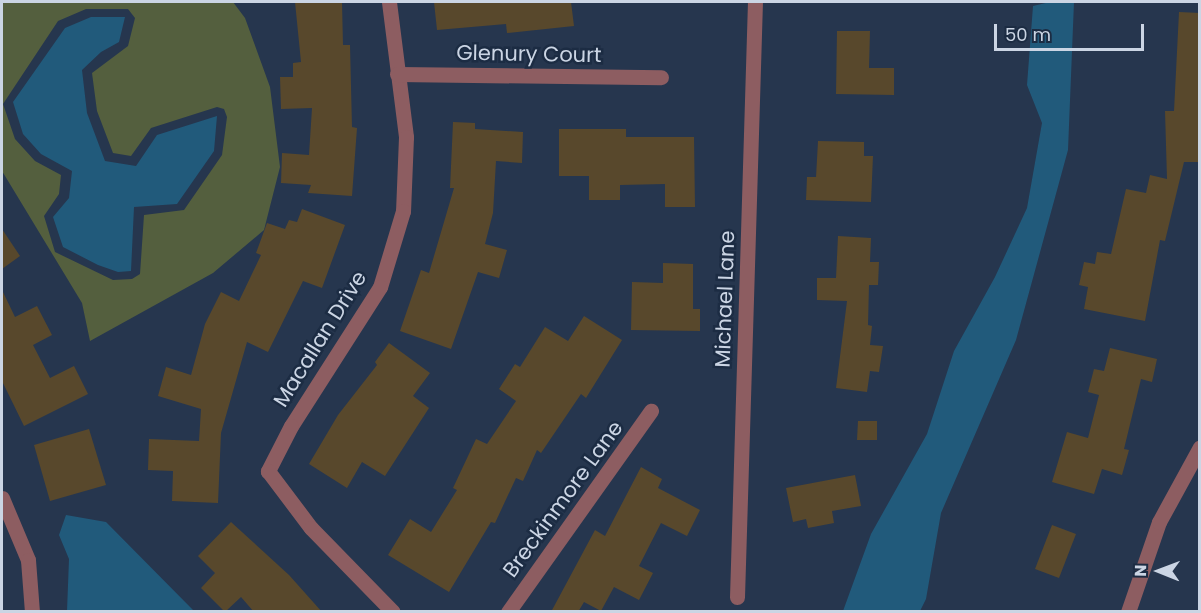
<!DOCTYPE html>
<style>
body{margin:0}
#map{position:relative;width:1201px;height:613px;overflow:hidden;background:#26364e;font-family:Poppins,sans-serif}
div>[style]{position:absolute}
.green>*{inset:0;background:#545f3e}
.water>*{inset:0;background:#215a7b}
.building>*{inset:0;background:#58482c}
.minor>*{height:15px;margin:-7.5px;padding:0 7.5px;transform-origin:7.5px;border-radius:7.5px;background:#8d5d61}
span{translate:-50% -50%;white-space:nowrap;text-align:center;line-height:1.15;-webkit-text-stroke:5px #1c2c43;paint-order:stroke}
.street-label{font-size:21px;color:#cbd5e4}
.frame{position:absolute;inset:0;border:3px solid #cbd5e4;pointer-events:none}
.north{position:absolute;left:1129px;top:541px;width:60px;height:60px;-webkit-text-stroke:4px #1c2c43;paint-order:stroke;rotate:271deg;font-size:16px;font-weight:700;line-height:24px;text-align:center;color:#cbd5e4}
.north::after{content:'';display:block;margin:auto;width:21px;height:27px;background:#cbd5e4;clip-path:polygon(50% 0,100% 100%,50% 72%,0 100%)}
.scale{position:absolute;left:994px;top:24px;width:150px;height:27px;box-sizing:border-box;border:3px solid #cbd5e4;border-top:0;padding-left:8px;font-size:18px;line-height:21px;white-space:nowrap;color:#cbd5e4;-webkit-text-stroke:4px #1c2c43;paint-order:stroke}
</style>
<div id="map">
<div class="green">
<i style="clip-path:polygon(evenodd,2px 2px,233px 2px,245px 18px,270px 87px,280px 167px,264px 230px,213px 273px,90px 341px,82px 303px,2px 171px,2px 2px,86px 9px,128px 9px,135px 18px,128px 46px,92px 73px,97px 111px,113px 153px,131px 156px,151px 128px,217px 107px,224px 109px,227px 117px,222px 155px,184px 210px,144px 215px,140px 274px,132px 279px,113px 280px,55px 252px,44px 216px,59px 194px,61px 175px,35px 161px,15px 139px,3px 104px,58px 21px,86px 9px)"></i>
</div>
<div class="water">
<i style="clip-path:polygon(1050px 2px,1074px 2px,1068px 150px,1016px 340px,941px 513px,926px 599px,920px 611px,843px 611px,871px 534px,927px 434px,954px 351px,995px 277px,1027px 208px,1042px 123px,1027px 85px,1033px 6px)"></i>
<i style="clip-path:polygon(91px 17px,125px 17px,119px 42px,101px 52px,82px 70px,87px 113px,105px 161px,136px 166px,157px 135px,217px 116px,214px 151px,177px 204px,134px 207px,131px 271px,118px 272px,98px 265px,63px 247px,53px 217px,69px 198px,72px 171px,41px 154px,23px 134px,13px 102px,65px 28px)"></i>
<i style="clip-path:polygon(66px 515px,106px 522px,194px 611px,67px 611px,69px 559px,59px 535px)"></i>
</div>
<div class="building">
<i style="clip-path:polygon(295px 2px,342px 2px,343px 45px,350px 45px,352px 127px,357px 128px,352px 196px,308px 193px,311px 185px,281px 183px,282px 153px,309px 155px,312px 108px,281px 109px,280px 77px,293px 77px,293px 63px,301px 62px)"></i>
<i style="clip-path:polygon(434px 2px,571px 2px,574px 26px,507px 33px,506px 24px,437px 30px)"></i>
<i style="clip-path:polygon(1179px 12px,1200px 13px,1200px 162px,1184px 162px,1165px 241px,1160px 240px,1145px 321px,1084px 309px,1088px 287px,1079px 285px,1084px 262px,1095px 264px,1097px 252px,1111px 254px,1126px 189px,1146px 193px,1150px 175px,1167px 179px,1165px 111px,1174px 111px)"></i>
<i style="clip-path:polygon(837px 31px,870px 31px,869px 68px,894px 68px,894px 95px,836px 94px)"></i>
<i style="clip-path:polygon(453px 122px,475px 123px,475px 129px,523px 132px,522px 163px,496px 161px,493px 213px,485px 244px,507px 250px,499px 278px,478px 272px,451px 349px,400px 331px,421px 270px,429px 273px,454px 188px,450px 188px)"></i>
<i style="clip-path:polygon(559px 129px,626px 129px,626px 137px,694px 137px,695px 207px,665px 207px,665px 184px,620px 185px,620px 200px,589px 200px,589px 176px,559px 176px)"></i>
<i style="clip-path:polygon(818px 141px,864px 142px,864px 156px,873px 156px,871px 202px,806px 200px,807px 177px,816px 177px)"></i>
<i style="clip-path:polygon(302px 209px,345px 225px,322px 288px,303px 281px,268px 352px,247px 342px,221px 433px,218px 503px,172px 501px,173px 471px,148px 470px,149px 439px,199px 441px,201px 409px,158px 396px,166px 367px,191px 375px,205px 324px,221px 292px,239px 301px,261px 255px,256px 253px,267px 223px,285px 229px,289px 220px,297px 222px)"></i>
<i style="clip-path:polygon(2px 229px,20px 256px,2px 269px)"></i>
<i style="clip-path:polygon(838px 236px,871px 238px,870px 262px,879px 262px,878px 285px,869px 285px,868px 325px,872px 326px,870px 345px,883px 346px,879px 372px,870px 371px,867px 392px,836px 388px,847px 301px,817px 300px,817px 278px,836px 278px)"></i>
<i style="clip-path:polygon(663px 263px,693px 264px,693px 309px,700px 309px,700px 331px,631px 330px,632px 282px,663px 283px)"></i>
<i style="clip-path:polygon(2px 290px,15px 317px,37px 306px,52px 335px,33px 345px,50px 378px,74px 366px,88px 394px,24px 426px,2px 381px)"></i>
<i style="clip-path:polygon(584px 316px,622px 340px,586px 398px,581px 394px,541px 453px,537px 450px,523px 481px,516px 478px,495px 523px,491px 522px,449px 592px,388px 555px,410px 519px,431px 532px,457px 490px,453px 488px,476px 439px,487px 444px,516px 401px,499px 389px,515px 364px,520px 367px,545px 327px,568px 341px)"></i>
<i style="clip-path:polygon(389px 343px,430px 373px,413px 396px,429px 408px,385px 476px,362px 462px,347px 488px,309px 464px,338px 415px,377px 365px,375px 362px)"></i>
<i style="clip-path:polygon(1110px 348px,1157px 359px,1152px 382px,1141px 379px,1124px 449px,1129px 450px,1122px 475px,1102px 469px,1094px 494px,1052px 482px,1067px 432px,1088px 438px,1099px 395px,1088px 392px,1094px 369px,1104px 371px)"></i>
<i style="clip-path:polygon(858px 421px,877px 421px,877px 440px,857px 440px)"></i>
<i style="clip-path:polygon(89px 429px,106px 485px,50px 501px,34px 445px)"></i>
<i style="clip-path:polygon(641px 467px,662px 479px,658px 488px,700px 510px,687px 536px,661px 523px,639px 566px,653px 573px,639px 600px,614px 587px,601px 611px,584px 602px,578px 612px,551px 612px,595px 530px,605px 536px)"></i>
<i style="clip-path:polygon(855px 475px,861px 506px,832px 511px,834px 523px,808px 528px,806px 519px,793px 522px,786px 488px)"></i>
<i style="clip-path:polygon(231px 522px,289px 575px,322px 612px,254px 612px,241px 597px,225px 612px,201px 588px,215px 573px,198px 556px)"></i>
<i style="clip-path:polygon(1052px 525px,1076px 534px,1059px 578px,1035px 569px)"></i>
</div>
<div class="minor">
<i style="left:389px;top:2px;width:136px;rotate:82.8deg"></i>
<i style="left:406px;top:137px;width:74px;rotate:92.3deg"></i>
<i style="left:403px;top:211px;width:79px;rotate:106.8deg"></i>
<i style="left:380px;top:287px;width:165px;rotate:122.6deg"></i>
<i style="left:291px;top:426px;width:51px;rotate:117.1deg"></i>
<i style="left:268px;top:471px;width:71px;rotate:53deg"></i>
<i style="left:311px;top:528px;width:117px;rotate:45.7deg"></i>
<i style="left:397px;top:74px;width:264px;rotate:0.7deg"></i>
<i style="left:2px;top:498px;width:67px;rotate:67.2deg"></i>
<i style="left:28px;top:560px;width:52px;rotate:85.6deg"></i>
<i style="left:737px;top:597px;width:595px;rotate:-88.27deg"></i>
<i style="left:508px;top:612px;width:247px;rotate:-54.6deg"></i>
<i style="left:1128px;top:612px;width:95px;rotate:-71deg"></i>
<i style="left:1159px;top:522px;width:85px;rotate:-61.3deg"></i>
</div>
<div class="street-label">
<span style="left:529px;top:54px;rotate:1deg">Glenury Court</span>
<span style="left:725px;top:299px;rotate:-88deg">Michael Lane</span>
<span style="left:320px;top:339px;rotate:-58deg">Macallan Drive</span>
<span style="left:563px;top:499px;rotate:-54deg">Breckinmore Lane</span>
</div>
<div class="frame"></div>
<div class="north">N</div>
<div class="scale">50 m</div>
</div>
